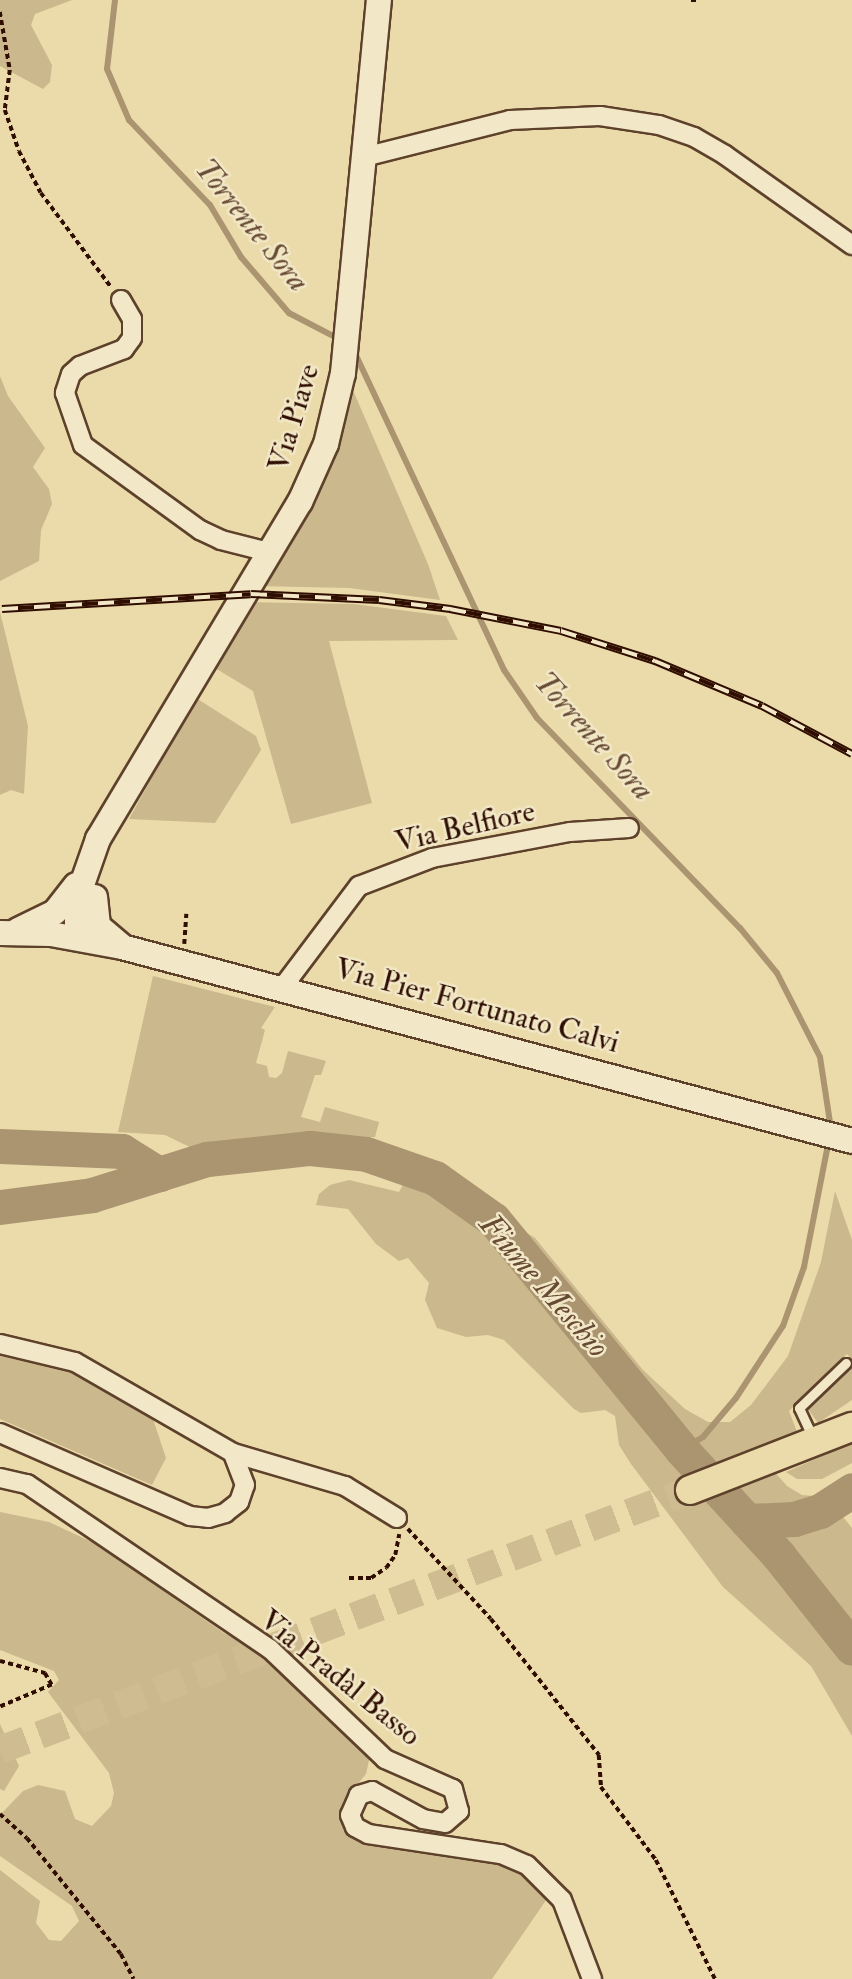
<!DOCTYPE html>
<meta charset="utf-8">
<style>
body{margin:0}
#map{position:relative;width:852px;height:1979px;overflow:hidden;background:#ebdbaa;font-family:"IM FELL Double Pica",serif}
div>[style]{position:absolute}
.green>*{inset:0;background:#cbb88d}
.stream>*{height:6px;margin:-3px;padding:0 3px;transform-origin:3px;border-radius:3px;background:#ab9571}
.river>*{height:35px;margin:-17.5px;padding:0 17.5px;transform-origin:17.5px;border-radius:17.5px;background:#ab9571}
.primary-tunnel>*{height:28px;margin-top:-14px;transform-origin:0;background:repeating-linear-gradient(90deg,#cfbc91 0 28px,transparent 0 42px)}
.path>*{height:3.5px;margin-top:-1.75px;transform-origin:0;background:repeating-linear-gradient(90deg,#2f0e01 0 5px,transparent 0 8.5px)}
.roads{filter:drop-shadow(2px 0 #5e412b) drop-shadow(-2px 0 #5e412b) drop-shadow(0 2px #5e412b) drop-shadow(0 -2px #5e412b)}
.lane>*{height:9px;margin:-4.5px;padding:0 4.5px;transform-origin:4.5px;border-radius:4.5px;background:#f2e8c8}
.street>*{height:18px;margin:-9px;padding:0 9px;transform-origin:9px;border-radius:9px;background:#f2e8c8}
.secondary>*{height:24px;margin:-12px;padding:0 12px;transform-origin:12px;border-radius:12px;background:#f2e8c8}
.primary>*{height:28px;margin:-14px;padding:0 14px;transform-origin:14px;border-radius:14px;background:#ebdbaa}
.rail>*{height:8px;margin-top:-4px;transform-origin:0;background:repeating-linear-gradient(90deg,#f2e8c8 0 16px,#2f0e01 0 32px);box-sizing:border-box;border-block:2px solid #2f0e01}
span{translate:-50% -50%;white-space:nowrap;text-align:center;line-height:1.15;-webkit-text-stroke:5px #f2e8c8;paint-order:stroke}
.street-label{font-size:30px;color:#2f0e01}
.water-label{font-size:32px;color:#674b33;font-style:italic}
</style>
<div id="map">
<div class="green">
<i style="clip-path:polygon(0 0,72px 0,35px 14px,31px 25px,52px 65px,50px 82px,43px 89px,0 66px)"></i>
<i style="clip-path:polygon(0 376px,8px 396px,45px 448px,33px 467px,49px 489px,52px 504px,41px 530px,39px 561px,0 581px)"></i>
<i style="clip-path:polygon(352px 388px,428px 564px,440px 600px,349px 588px,255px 586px)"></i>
<i style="clip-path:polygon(246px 602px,354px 604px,446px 616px,458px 640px,329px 641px,372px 803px,291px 824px,253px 691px,215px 668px,231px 643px)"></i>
<i style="clip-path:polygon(0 612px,28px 726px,24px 794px,11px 790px,0 795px)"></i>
<i style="clip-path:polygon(196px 698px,256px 736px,261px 750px,215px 823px,129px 819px)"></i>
<i style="clip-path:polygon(153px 976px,275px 1007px,261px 1028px,265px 1030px,256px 1063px,267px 1066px,269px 1077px,276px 1078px,282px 1073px,288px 1051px,326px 1061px,321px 1075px,315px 1075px,301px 1117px,320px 1122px,325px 1107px,379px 1122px,375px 1137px,276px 1137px,198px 1151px,165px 1135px,118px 1132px)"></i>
<i style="clip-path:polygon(410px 1172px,482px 1204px,535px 1238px,643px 1370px,685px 1409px,708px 1422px,730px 1422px,751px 1405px,788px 1356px,821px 1262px,835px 1191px,852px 1240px,852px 1359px,847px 1354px,789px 1411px,797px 1432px,754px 1449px,787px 1486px,802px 1495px,827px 1497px,852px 1528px,852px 1736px,811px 1666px,723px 1587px,631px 1464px,619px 1445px,615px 1416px,605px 1410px,581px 1413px,574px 1409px,504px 1340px,488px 1335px,466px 1337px,437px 1328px,425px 1300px,429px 1283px,408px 1258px,399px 1261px,376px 1244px,348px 1209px,316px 1205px,319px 1194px,330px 1185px,349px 1180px,399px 1192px)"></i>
<i style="clip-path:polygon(0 1351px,71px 1364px,153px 1419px,166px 1458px,152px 1485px,0 1419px)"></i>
<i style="clip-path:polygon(852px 1364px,852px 1400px,818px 1423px,808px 1409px)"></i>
<i style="clip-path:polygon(852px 1443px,852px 1463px,822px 1479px,797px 1479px,786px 1472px)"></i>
<i style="clip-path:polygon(0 1512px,49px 1522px,96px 1544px,224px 1633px,259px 1650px,372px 1747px,366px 1774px,343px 1802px,345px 1826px,355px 1838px,429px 1852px,483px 1853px,555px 1887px,492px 1979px,0 1979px,0 1870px,40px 1901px,36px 1923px,49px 1940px,61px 1941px,79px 1921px,72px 1906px,0 1856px,0 1815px,23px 1791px,38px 1785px,65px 1791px,75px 1819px,92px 1826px,111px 1806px,114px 1793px,109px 1773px,48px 1692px,59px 1680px,54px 1671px,0 1650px)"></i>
<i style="clip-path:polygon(0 1724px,19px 1766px,4px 1791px,0 1789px)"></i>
</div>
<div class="stream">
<i style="left:115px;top:0;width:69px;rotate:96.6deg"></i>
<i style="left:107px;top:69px;width:56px;rotate:66.7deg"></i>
<i style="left:129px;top:120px;width:117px;rotate:46.4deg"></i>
<i style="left:210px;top:205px;width:61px;rotate:59.2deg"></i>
<i style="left:241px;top:257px;width:74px;rotate:49.4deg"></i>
<i style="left:289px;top:313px;width:56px;rotate:27.5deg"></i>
<i style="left:353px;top:349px;width:355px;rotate:64.8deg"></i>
<i style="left:504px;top:670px;width:58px;rotate:55.5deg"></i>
<i style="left:537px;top:718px;width:292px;rotate:46deg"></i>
<i style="left:740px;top:928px;width:58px;rotate:50.6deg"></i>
<i style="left:777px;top:973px;width:94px;rotate:62.9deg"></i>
<i style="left:820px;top:1057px;width:73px;rotate:81.3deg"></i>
<i style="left:682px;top:1450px;width:25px;rotate:-32deg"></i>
<i style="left:703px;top:1437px;width:51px;rotate:-49.8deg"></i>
<i style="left:736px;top:1398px;width:86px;rotate:-56.9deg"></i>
<i style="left:783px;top:1326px;width:63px;rotate:-70.4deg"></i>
<i style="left:804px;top:1267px;width:130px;rotate:-78.9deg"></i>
</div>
<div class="river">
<i style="left:0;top:1146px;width:122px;rotate:2.3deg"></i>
<i style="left:122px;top:1151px;width:44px;rotate:31.9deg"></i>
<i style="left:0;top:1207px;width:93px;rotate:-7.4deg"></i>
<i style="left:92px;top:1195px;width:121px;rotate:-17.4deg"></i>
<i style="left:207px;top:1159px;width:104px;rotate:-6.1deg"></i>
<i style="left:310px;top:1148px;width:56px;rotate:6.1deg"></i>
<i style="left:366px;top:1154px;width:73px;rotate:19.2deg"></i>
<i style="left:435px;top:1178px;width:72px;rotate:35.4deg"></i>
<i style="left:494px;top:1220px;width:297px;rotate:50.7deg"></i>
<i style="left:682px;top:1450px;width:144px;rotate:47.5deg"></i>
<i style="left:779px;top:1556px;width:117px;rotate:51.6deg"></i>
<i style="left:747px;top:1521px;width:47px;rotate:-2.4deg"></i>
<i style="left:794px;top:1519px;width:27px;rotate:-17deg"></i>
<i style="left:820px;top:1511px;width:38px;rotate:-33deg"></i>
</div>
<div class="primary-tunnel">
<i style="left:0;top:1750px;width:737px;rotate:-20.65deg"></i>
</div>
<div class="path">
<i style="left:691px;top:0;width:7px"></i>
<i style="left:0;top:12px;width:59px;rotate:80.2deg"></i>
<i style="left:10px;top:70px;width:40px;rotate:97.1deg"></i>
<i style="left:5px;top:110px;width:43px;rotate:71.1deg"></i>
<i style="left:19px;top:151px;width:47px;rotate:62.4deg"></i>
<i style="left:41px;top:193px;width:117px;rotate:53.3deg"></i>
<i style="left:184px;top:944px;width:30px;rotate:-86deg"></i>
<i style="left:408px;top:1529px;width:122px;rotate:47.3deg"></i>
<i style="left:491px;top:1619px;width:174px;rotate:51.5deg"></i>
<i style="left:599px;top:1755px;width:32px;rotate:86deg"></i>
<i style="left:601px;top:1787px;width:91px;rotate:53deg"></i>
<i style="left:656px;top:1860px;width:133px;rotate:63.6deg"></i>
<i style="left:349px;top:1578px;width:22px"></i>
<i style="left:371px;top:1578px;width:18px;rotate:-34deg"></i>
<i style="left:386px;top:1568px;width:16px;rotate:-55deg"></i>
<i style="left:395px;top:1555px;width:21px;rotate:-79deg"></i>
<i style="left:0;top:1661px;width:47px;rotate:14.9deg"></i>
<i style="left:45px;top:1673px;width:14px;rotate:60deg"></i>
<i style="left:52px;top:1685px;width:56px;rotate:157.1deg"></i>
<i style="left:0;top:1814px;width:36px;rotate:42deg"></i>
<i style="left:27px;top:1838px;width:149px;rotate:51deg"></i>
<i style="left:121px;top:1954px;width:28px;rotate:63deg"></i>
</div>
<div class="roads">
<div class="lane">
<i style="left:813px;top:1438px;width:33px;rotate:-115deg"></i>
<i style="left:799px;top:1408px;width:65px;rotate:-43.8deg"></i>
</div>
<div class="street">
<i style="left:364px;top:157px;width:151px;rotate:-14.2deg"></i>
<i style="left:510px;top:120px;width:90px;rotate:-2.5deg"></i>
<i style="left:600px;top:116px;width:60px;rotate:8.7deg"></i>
<i style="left:659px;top:125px;width:37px;rotate:19deg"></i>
<i style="left:694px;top:137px;width:36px;rotate:30deg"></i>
<i style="left:725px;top:155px;width:156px;rotate:35.3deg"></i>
<i style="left:121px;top:300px;width:22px;rotate:60deg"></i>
<i style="left:132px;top:319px;width:19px;rotate:90deg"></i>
<i style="left:132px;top:338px;width:14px;rotate:126deg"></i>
<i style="left:124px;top:349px;width:47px;rotate:158.9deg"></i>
<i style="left:80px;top:366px;width:12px;rotate:138deg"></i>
<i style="left:71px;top:374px;width:20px;rotate:108deg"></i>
<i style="left:65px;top:393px;width:55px;rotate:70.9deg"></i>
<i style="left:83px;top:445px;width:145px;rotate:36deg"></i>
<i style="left:200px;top:530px;width:23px;rotate:25deg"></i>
<i style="left:221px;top:540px;width:49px;rotate:14.3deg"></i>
<i style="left:282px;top:988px;width:128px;rotate:-53deg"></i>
<i style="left:359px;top:886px;width:78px;rotate:-21deg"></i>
<i style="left:432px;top:858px;width:140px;rotate:-10.7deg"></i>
<i style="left:570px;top:832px;width:59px;rotate:-3.9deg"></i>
<i style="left:0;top:1344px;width:77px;rotate:13.5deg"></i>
<i style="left:75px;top:1362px;width:182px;rotate:29.9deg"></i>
<i style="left:233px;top:1453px;width:117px;rotate:16.4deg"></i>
<i style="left:345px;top:1486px;width:61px;rotate:31.6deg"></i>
<i style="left:0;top:1433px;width:207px;rotate:23.6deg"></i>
<i style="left:190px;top:1516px;width:18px;rotate:6deg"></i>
<i style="left:208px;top:1518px;width:18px;rotate:-16deg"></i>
<i style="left:225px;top:1513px;width:18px;rotate:-38deg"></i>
<i style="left:239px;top:1502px;width:18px;rotate:-71deg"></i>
<i style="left:245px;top:1485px;width:34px;rotate:-111deg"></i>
<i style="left:0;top:1478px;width:28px;rotate:13deg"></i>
<i style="left:27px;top:1484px;width:294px;rotate:34.2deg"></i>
<i style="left:270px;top:1649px;width:159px;rotate:43.7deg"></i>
<i style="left:385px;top:1759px;width:74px;rotate:23.8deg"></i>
<i style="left:453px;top:1789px;width:23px;rotate:75deg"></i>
<i style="left:459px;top:1811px;width:18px;rotate:139deg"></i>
<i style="left:445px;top:1823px;width:22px;rotate:-170deg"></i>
<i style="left:423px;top:1819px;width:58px;rotate:-151.2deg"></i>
<i style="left:372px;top:1791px;width:14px;rotate:163deg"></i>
<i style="left:359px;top:1795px;width:22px;rotate:114deg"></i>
<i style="left:350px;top:1815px;width:13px;rotate:67deg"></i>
<i style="left:355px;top:1827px;width:15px;rotate:28deg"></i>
<i style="left:368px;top:1834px;width:134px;rotate:8.6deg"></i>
<i style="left:501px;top:1854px;width:28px;rotate:23deg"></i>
<i style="left:527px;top:1865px;width:49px;rotate:45deg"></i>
<i style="left:562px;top:1900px;width:85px;rotate:69.2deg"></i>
</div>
<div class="secondary">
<i style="left:95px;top:897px;width:29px;rotate:84deg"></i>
<i style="left:98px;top:926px;width:31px;rotate:40deg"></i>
<i style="left:18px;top:930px;width:41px;rotate:-25.9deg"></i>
<i style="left:55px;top:912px;width:34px;rotate:-52deg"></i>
<i style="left:0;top:933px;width:51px;rotate:1.1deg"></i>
<i style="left:51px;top:934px;width:72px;rotate:10.4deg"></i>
<i style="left:122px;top:947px;width:755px;rotate:14.88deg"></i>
<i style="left:77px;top:938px;width:39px;rotate:-90deg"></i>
<i style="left:77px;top:899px;width:64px;rotate:-70.7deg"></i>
<i style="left:98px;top:839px;width:393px;rotate:-59.1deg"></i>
<i style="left:300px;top:502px;width:64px;rotate:-65.9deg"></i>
<i style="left:326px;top:444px;width:73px;rotate:-76.5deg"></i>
<i style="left:343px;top:373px;width:375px;rotate:-84.5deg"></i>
</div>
<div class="primary">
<i style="left:690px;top:1490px;width:174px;rotate:-21.3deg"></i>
</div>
</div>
<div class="rail">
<i style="left:2px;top:609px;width:249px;rotate:-3.4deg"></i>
<i style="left:251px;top:594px;width:128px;rotate:2.7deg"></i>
<i style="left:379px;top:600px;width:72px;rotate:7.2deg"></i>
<i style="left:450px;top:609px;width:113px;rotate:11.2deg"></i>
<i style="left:561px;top:631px;width:99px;rotate:17.7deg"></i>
<i style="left:655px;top:661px;width:116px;rotate:22.8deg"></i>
<i style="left:762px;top:706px;width:102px;rotate:28.1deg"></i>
</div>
<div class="street-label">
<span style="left:294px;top:418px;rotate:-73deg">Via Piave</span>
<span style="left:465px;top:827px;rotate:-13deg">Via Belfiore</span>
<span style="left:477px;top:1006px;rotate:15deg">Via Pier Fortunato Calvi</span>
<span style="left:340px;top:1678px;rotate:39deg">Via Pradàl Basso</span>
</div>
<div class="water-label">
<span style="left:252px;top:225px;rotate:51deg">Torrente Sora</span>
<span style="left:594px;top:736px;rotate:48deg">Torrente Sora</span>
<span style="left:544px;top:1286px;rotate:49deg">Fiume Meschio</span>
</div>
</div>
